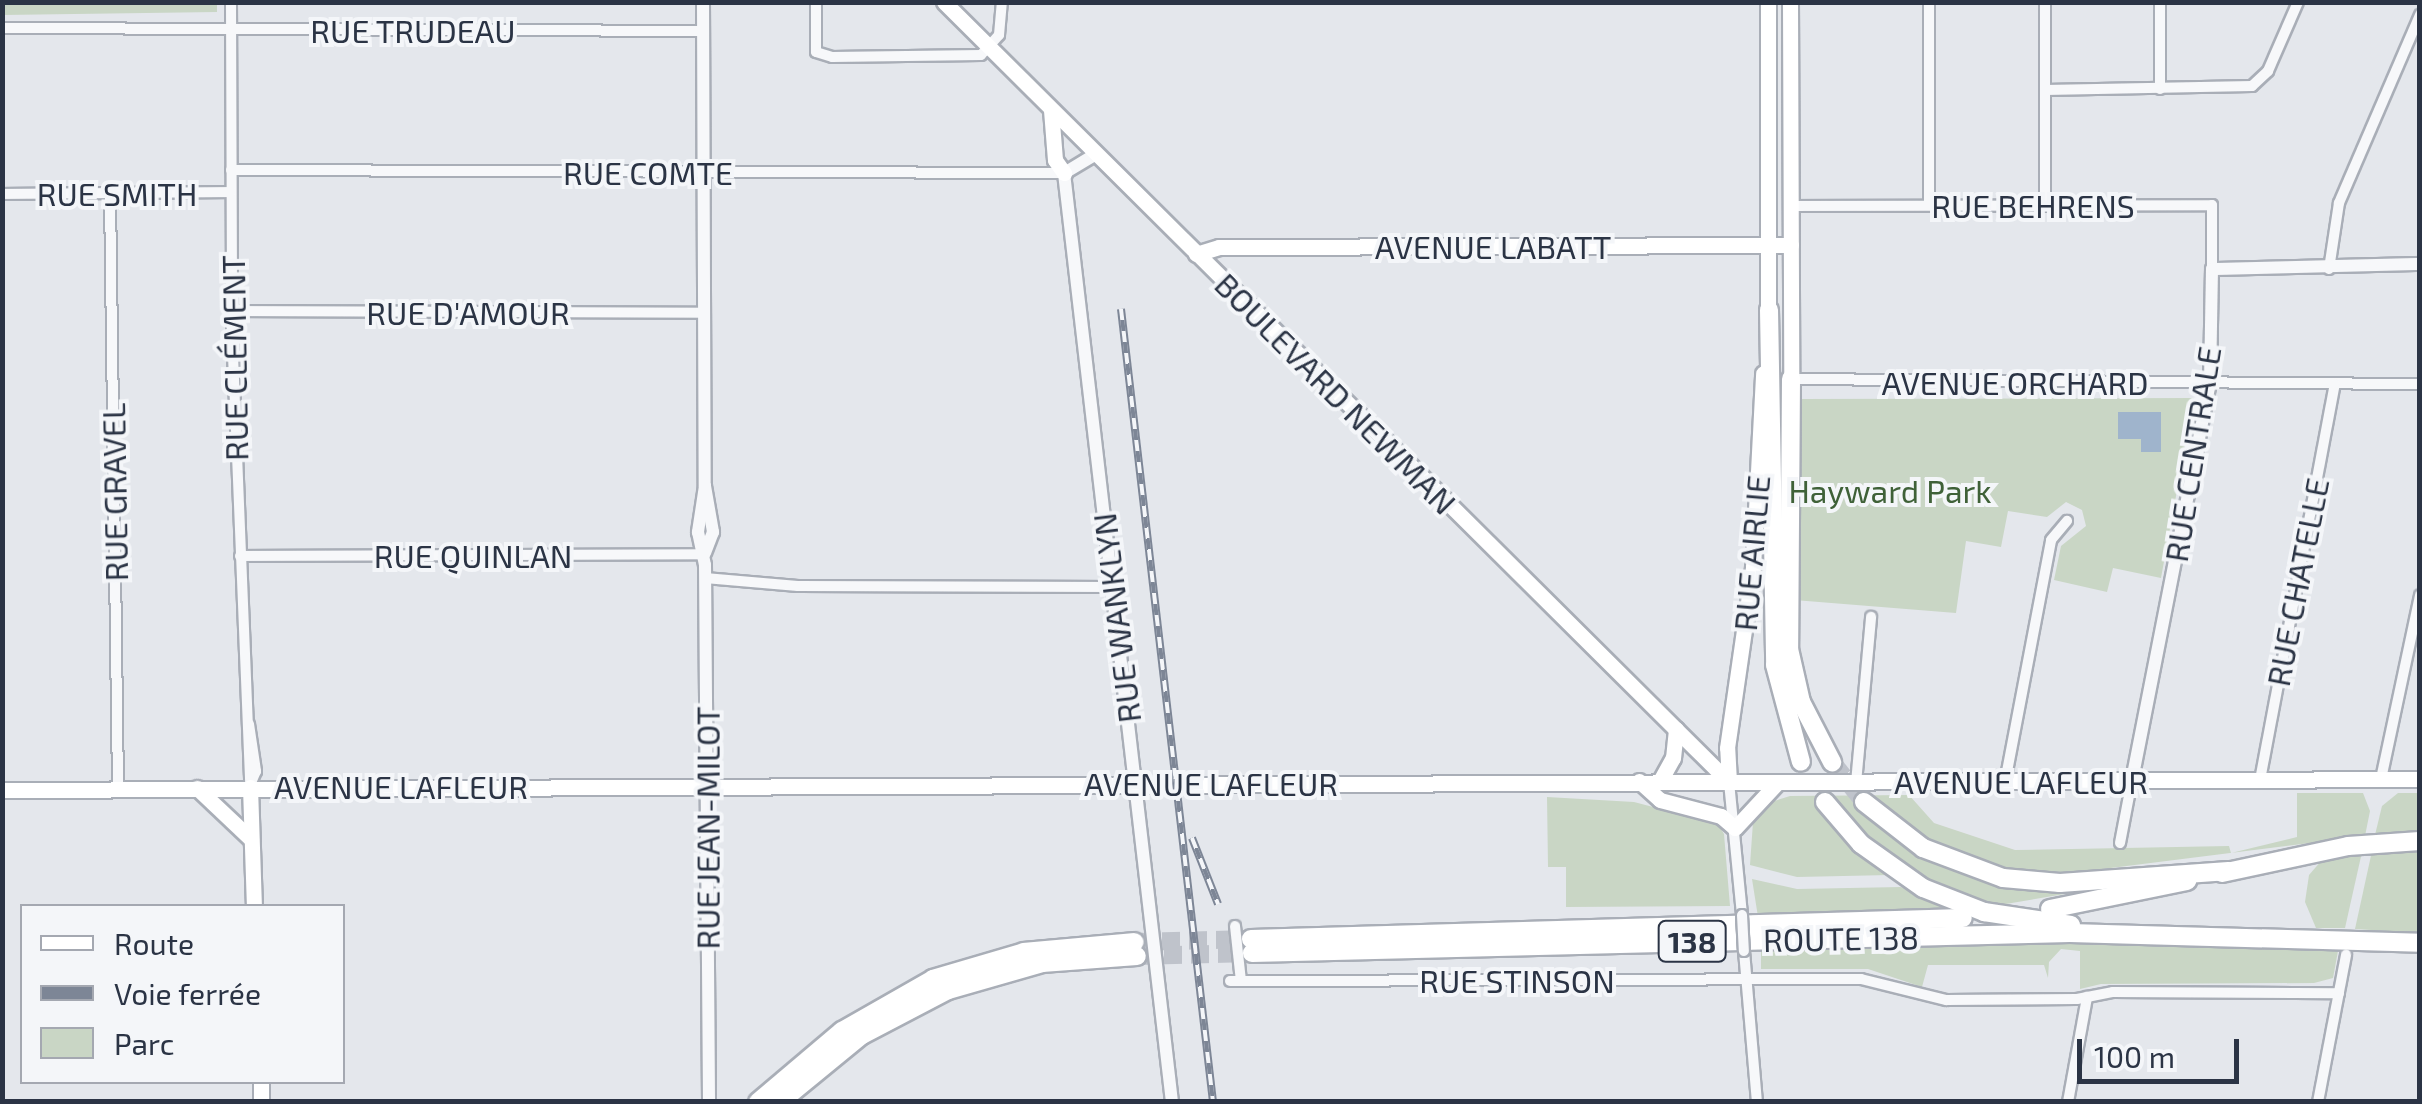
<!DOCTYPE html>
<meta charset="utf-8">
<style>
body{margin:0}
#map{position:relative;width:2422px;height:1104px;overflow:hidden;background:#e4e7ec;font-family:"Exo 2",sans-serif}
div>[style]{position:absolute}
.green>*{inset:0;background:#c9d6c5}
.water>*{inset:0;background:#9fb4cc}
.trunk-tunnel>*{height:18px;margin-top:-9px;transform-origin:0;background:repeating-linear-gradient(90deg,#bfc3cb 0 18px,transparent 0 27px)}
.roads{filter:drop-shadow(2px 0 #a9aeb7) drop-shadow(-2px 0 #a9aeb7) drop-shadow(0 2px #a9aeb7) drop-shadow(0 -2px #a9aeb7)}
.minor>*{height:10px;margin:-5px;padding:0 5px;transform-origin:5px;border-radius:5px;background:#f7f8fa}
.tertiary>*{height:12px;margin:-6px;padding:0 6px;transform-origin:6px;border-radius:6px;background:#f7f8fa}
.secondary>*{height:15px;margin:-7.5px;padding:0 7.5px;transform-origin:7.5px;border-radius:7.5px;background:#fff}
.trunk>*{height:18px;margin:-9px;padding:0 9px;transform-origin:9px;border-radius:9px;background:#fff}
.rail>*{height:8px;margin-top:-4px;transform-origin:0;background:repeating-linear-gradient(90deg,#f4f6f9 0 11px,#7d8696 0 22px);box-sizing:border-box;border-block:2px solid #7d8696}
.bridges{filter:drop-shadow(2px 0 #a9aeb7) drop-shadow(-2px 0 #a9aeb7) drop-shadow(0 2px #a9aeb7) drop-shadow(0 -2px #a9aeb7)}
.minor-bridge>*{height:10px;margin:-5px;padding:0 5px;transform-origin:5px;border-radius:5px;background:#f7f8fa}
span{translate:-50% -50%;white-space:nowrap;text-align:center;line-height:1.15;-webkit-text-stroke:8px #f4f6f9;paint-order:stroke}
.shield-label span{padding:2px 8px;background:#f4f6f9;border:2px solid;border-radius:8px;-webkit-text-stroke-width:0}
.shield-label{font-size:30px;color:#2b3445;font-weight:700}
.street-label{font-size:32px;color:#2b3445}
.park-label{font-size:32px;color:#3f6138}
.frame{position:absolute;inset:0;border:5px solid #2b3445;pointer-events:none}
.legend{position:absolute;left:20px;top:904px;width:325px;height:180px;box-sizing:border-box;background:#f4f6f9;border:2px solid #a4a8b1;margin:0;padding:12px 18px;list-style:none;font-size:30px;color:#2b3445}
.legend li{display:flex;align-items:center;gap:20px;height:50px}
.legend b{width:50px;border:2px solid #a4a8b1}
.scale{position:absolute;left:2077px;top:1039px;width:162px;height:45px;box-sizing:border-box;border:5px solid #2b3445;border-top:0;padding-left:12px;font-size:30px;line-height:35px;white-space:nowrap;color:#2b3445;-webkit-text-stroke:8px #f4f6f9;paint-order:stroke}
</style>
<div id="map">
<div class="green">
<i style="clip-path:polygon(3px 2px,217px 2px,217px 12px,3px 15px)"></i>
<i style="clip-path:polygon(1801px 399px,2194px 398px,2161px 578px,2113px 568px,2107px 592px,2054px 580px,2061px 546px,2086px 526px,2082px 510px,2066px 502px,2047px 517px,2008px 511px,2001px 547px,1966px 541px,1956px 613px,1794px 600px)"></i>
<i style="clip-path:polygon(2297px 793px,2363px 793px,2370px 811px,2365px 836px,2039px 877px,1972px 864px,1909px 831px,1873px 802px,1858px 802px,1912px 847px,1989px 880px,2050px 888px,2142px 881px,1988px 907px,1910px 874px,1832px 802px,1820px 801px,1890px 875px,1797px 877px,1750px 865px,1753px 822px,1771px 802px,1790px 796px,1909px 795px,1934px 823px,2015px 850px,2229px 846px,2231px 853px,2297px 837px)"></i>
<i style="clip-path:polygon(2398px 793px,2419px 793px,2419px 832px,2375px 835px,2382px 806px)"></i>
<i style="clip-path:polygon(1547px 797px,1634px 802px,1718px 824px,1724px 834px,1730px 906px,1566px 907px,1566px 867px,1548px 867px)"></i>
<i style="clip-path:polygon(2419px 849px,2419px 933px,2355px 929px,2372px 851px)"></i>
<i style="clip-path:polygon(2362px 852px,2345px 928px,2316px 928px,2305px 902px,2309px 875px,2322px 860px)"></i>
<i style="clip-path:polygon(1752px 879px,1797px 889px,1901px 887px,1957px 910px,1758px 917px)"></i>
<i style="clip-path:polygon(2072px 942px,2338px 951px,2333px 978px,2314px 983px,2101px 984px,2080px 989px,2080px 951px,2061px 949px,2049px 962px,2048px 978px,2044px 965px,1928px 965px,1922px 987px,1868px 969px,1761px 969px,1761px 949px)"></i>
</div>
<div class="water">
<i style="clip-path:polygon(2118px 412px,2161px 412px,2161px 452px,2141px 452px,2141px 439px,2118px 439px)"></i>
</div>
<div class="trunk-tunnel">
<i style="left:1832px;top:762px;width:51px;rotate:51.3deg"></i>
<i style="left:1135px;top:942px;width:116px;rotate:-1.5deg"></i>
<i style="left:1137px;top:956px;width:115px;rotate:-1.5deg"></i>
</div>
<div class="roads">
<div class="minor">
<i style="left:231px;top:2px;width:328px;rotate:89.8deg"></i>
<i style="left:232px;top:330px;width:457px;rotate:87.7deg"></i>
<i style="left:816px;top:2px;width:50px;rotate:90deg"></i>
<i style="left:816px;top:52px;width:17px;rotate:17deg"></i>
<i style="left:832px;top:57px;width:149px;rotate:-0.8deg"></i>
<i style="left:981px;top:55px;width:27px;rotate:-48deg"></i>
<i style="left:999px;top:35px;width:33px;rotate:-85deg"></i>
<i style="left:1929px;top:2px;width:203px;rotate:90deg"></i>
<i style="left:2045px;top:2px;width:204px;rotate:90deg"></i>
<i style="left:2160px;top:2px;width:87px;rotate:90deg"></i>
<i style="left:2px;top:28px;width:702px;rotate:0.24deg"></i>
<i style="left:2045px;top:90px;width:207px;rotate:-1.1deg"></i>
<i style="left:2252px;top:86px;width:22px;rotate:-43deg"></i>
<i style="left:2268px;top:71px;width:75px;rotate:-66.5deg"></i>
<i style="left:231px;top:170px;width:833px;rotate:0.21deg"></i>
<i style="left:110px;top:193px;width:597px;rotate:89.23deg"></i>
<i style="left:2px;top:194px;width:229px;rotate:-0.5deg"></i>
<i style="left:1790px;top:206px;width:422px;rotate:-0.1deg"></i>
<i style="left:2212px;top:205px;width:64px;rotate:90deg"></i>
<i style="left:2329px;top:269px;width:67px;rotate:-81.4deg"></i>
<i style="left:2339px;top:203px;width:205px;rotate:-66.7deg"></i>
<i style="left:231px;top:311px;width:473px;rotate:0.2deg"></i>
<i style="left:1791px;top:379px;width:629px;rotate:0.46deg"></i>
<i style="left:240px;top:556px;width:465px;rotate:-0.2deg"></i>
<i style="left:705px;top:578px;width:93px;rotate:4.9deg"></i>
<i style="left:798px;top:586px;width:315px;rotate:0.2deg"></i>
<i style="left:249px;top:724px;width:48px;rotate:81.5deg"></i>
<i style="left:256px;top:771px;width:15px;rotate:113deg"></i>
<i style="left:2381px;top:779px;width:188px;rotate:-78deg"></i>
<i style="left:2260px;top:780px;width:403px;rotate:-79.3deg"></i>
<i style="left:1729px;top:782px;width:134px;rotate:84.4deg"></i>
<i style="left:2005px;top:782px;width:246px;rotate:-79.2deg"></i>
<i style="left:2051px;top:540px;width:25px;rotate:-50deg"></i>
<i style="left:1856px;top:783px;width:167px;rotate:-84.8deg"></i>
<i style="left:2120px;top:843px;width:64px;rotate:-79.2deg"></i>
<i style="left:1235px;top:926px;width:55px;rotate:83.8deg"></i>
<i style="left:1744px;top:951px;width:152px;rotate:85.1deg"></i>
<i style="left:1230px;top:981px;width:631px;rotate:-0.18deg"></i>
<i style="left:1861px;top:979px;width:88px;rotate:13.9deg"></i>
<i style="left:1946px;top:1000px;width:131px;rotate:-0.4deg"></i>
<i style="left:2077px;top:999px;width:37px;rotate:-11deg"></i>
<i style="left:2113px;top:992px;width:226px;rotate:0.3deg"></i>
<i style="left:2068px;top:1102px;width:107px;rotate:-79.7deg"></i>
<i style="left:2318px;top:1102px;width:150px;rotate:-79.2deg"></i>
</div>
<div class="tertiary">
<i style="left:703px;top:2px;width:484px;rotate:89.8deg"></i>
<i style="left:705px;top:486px;width:47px;rotate:80.1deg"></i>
<i style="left:713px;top:532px;width:22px;rotate:111deg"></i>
<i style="left:1096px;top:154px;width:37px;rotate:149deg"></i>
<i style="left:1064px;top:173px;width:935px;rotate:83.37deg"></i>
<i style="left:705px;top:486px;width:47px;rotate:98.7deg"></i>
<i style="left:698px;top:532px;width:34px;rotate:78deg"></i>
<i style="left:705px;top:565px;width:537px;rotate:89.57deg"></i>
<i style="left:2132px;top:780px;width:405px;rotate:-78.9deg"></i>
<i style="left:2210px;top:383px;width:114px;rotate:-89deg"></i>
<i style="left:2212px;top:269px;width:208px;rotate:-1.4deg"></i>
</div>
<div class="secondary">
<i style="left:944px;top:2px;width:1107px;rotate:44.82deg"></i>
<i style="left:1768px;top:2px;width:319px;rotate:90deg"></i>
<i style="left:1790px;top:2px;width:377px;rotate:89.8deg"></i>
<i style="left:1051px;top:110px;width:50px;rotate:85.4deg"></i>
<i style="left:1055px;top:160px;width:16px;rotate:55deg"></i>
<i style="left:1196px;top:254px;width:24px;rotate:-17deg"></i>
<i style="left:1219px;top:247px;width:572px;rotate:-0.2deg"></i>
<i style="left:1639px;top:781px;width:28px;rotate:42deg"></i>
<i style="left:1660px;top:800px;width:63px;rotate:14.7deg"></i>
<i style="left:1721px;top:816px;width:18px;rotate:41deg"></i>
<i style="left:1735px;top:828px;width:62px;rotate:-47deg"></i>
<i style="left:1660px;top:781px;width:26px;rotate:-61deg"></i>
<i style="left:1673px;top:758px;width:29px;rotate:-84deg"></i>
<i style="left:1729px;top:782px;width:34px;rotate:-93deg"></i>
<i style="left:1727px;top:748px;width:183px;rotate:-81.8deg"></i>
<i style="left:1753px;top:567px;width:194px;rotate:-87deg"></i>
<i style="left:250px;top:787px;width:119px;rotate:88.1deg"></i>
<i style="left:197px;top:788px;width:74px;rotate:43.4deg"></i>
<i style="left:2px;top:790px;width:2418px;rotate:-0.26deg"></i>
<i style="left:261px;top:1082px;width:20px;rotate:90deg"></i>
</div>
<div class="trunk">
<i style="left:1769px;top:310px;width:355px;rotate:89deg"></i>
<i style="left:1775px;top:665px;width:100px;rotate:75deg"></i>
<i style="left:1791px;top:379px;width:270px;rotate:90.4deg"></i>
<i style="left:1789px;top:649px;width:54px;rotate:77.2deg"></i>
<i style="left:1801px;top:702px;width:68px;rotate:62.7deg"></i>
<i style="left:1825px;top:802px;width:55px;rotate:49.4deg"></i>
<i style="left:1861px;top:844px;width:76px;rotate:35.4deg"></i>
<i style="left:1923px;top:888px;width:66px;rotate:21.5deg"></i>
<i style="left:1984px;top:912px;width:88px;rotate:8.5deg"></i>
<i style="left:1864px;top:802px;width:75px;rotate:37.9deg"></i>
<i style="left:1923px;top:848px;width:85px;rotate:20.6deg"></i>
<i style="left:2003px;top:878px;width:57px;rotate:5deg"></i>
<i style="left:2060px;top:883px;width:169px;rotate:-4.1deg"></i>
<i style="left:2222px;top:873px;width:129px;rotate:-12.1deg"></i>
<i style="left:2348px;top:846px;width:72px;rotate:-4deg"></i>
<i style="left:2050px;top:909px;width:140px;rotate:-11.6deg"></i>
<i style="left:1251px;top:939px;width:712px;rotate:-1.69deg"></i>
<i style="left:1252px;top:953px;width:818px;rotate:-1.4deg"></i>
<i style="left:2070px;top:933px;width:350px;rotate:1.6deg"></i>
<i style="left:758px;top:1102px;width:110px;rotate:-40.2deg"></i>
<i style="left:842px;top:1031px;width:105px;rotate:-29.7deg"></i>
<i style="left:933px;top:979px;width:95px;rotate:-16.5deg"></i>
<i style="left:1024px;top:952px;width:111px;rotate:-5.1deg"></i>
<i style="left:780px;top:1102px;width:106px;rotate:-39.3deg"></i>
<i style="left:862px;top:1035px;width:97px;rotate:-27.6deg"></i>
<i style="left:948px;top:990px;width:98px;rotate:-16deg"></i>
<i style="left:1042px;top:963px;width:95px;rotate:-4.2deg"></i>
</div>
</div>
<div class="rail">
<i style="left:1121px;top:309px;width:798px;rotate:83.38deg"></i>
<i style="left:1192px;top:838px;width:71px;rotate:68.5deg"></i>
</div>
<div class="bridges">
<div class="minor-bridge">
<i style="left:1742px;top:915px;width:36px;rotate:87deg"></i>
</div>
</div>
<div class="shield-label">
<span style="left:1692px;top:941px">138</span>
</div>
<div class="street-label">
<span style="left:413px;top:30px">RUE TRUDEAU</span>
<span style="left:648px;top:172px">RUE COMTE</span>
<span style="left:117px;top:193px">RUE SMITH</span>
<span style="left:2033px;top:205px">RUE BEHRENS</span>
<span style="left:1493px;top:246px">AVENUE LABATT</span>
<span style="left:468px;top:312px">RUE D'AMOUR</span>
<span style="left:234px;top:358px;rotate:-91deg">RUE CLÉMENT</span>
<span style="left:2015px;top:382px">AVENUE ORCHARD</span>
<span style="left:1336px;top:393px;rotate:45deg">BOULEVARD NEWMAN</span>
<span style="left:2192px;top:454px;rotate:-81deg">RUE CENTRALE</span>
<span style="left:114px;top:492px;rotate:-91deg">RUE GRAVEL</span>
<span style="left:1751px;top:553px;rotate:-85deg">RUE AIRLIE</span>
<span style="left:473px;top:555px">RUE QUINLAN</span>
<span style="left:2297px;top:582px;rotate:-79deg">RUE CHATELLE</span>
<span style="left:1116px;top:618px;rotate:-97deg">RUE WANKLYN</span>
<span style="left:2021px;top:781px">AVENUE LAFLEUR</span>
<span style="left:1211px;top:783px">AVENUE LAFLEUR</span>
<span style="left:401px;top:786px">AVENUE LAFLEUR</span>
<span style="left:707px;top:828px;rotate:-90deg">RUE JEAN-MILOT</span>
<span style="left:1841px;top:938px;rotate:-1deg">ROUTE 138</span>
<span style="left:1517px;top:980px">RUE STINSON</span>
</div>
<div class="park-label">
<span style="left:1890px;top:490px">Hayward Park</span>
</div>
<div class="frame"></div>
<ul class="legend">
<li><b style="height:12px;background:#fff"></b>Route</li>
<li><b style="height:12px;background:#7d8696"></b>Voie ferrée</li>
<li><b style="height:28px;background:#c9d6c5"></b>Parc</li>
</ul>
<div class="scale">100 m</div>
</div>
